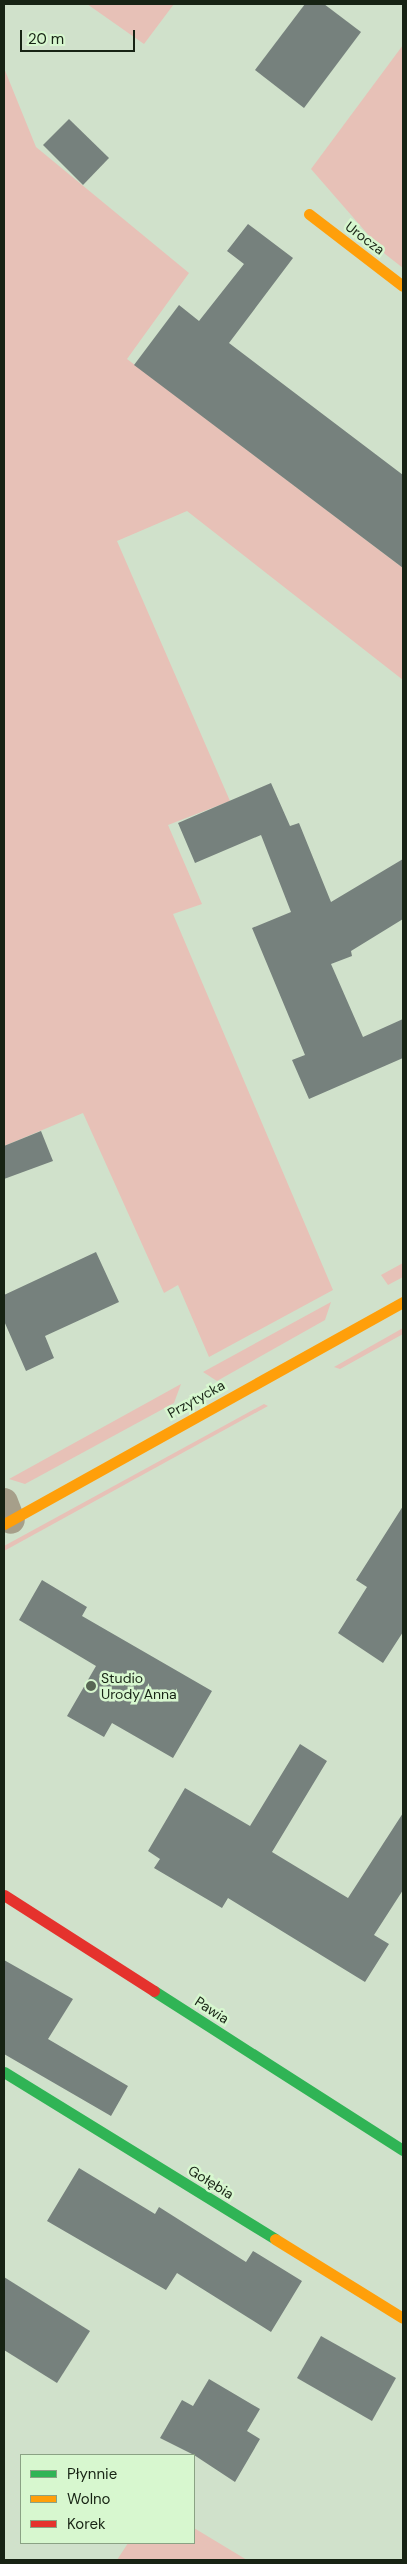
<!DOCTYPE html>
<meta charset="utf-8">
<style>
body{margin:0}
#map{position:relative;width:407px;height:2564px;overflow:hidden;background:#d0e1cb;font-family:"DM Sans",sans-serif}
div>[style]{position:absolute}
.green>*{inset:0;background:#e7c1b7}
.building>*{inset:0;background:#76817d}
.street>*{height:28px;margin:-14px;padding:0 14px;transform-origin:14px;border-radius:14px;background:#a69f8a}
.fast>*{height:11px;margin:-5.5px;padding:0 5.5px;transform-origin:5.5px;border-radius:5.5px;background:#30b455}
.slow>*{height:11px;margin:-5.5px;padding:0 5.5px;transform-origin:5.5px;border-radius:5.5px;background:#ff9f0a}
.jam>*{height:11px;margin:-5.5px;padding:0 5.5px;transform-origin:5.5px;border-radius:5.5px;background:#e5322d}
.dots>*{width:14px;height:14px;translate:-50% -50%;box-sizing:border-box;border:2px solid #d7f7cf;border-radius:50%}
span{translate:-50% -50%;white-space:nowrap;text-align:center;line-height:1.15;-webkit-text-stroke:5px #d7f7cf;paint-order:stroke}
.street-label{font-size:14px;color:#172314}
.poi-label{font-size:14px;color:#172314}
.left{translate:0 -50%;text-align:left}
.frame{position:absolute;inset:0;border:5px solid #172314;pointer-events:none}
.legend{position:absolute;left:20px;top:2454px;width:175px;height:90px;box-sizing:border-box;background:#d7f7cf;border:1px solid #8aa284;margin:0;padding:6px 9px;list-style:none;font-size:15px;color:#172314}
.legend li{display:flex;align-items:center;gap:10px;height:25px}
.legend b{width:25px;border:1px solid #8aa284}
.scale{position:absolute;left:20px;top:30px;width:115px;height:22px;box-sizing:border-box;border:2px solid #172314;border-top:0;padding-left:6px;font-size:15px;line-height:18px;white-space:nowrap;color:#172314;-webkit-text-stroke:4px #d7f7cf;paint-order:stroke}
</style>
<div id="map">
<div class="green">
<i style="clip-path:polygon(87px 4px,174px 4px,144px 44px)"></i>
<i style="clip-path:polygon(403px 45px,403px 268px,385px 254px,311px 169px)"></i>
<i style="clip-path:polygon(4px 68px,36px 147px,189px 273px,127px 359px,403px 568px,403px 680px,187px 511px,117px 541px,230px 801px,168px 825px,202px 904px,173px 914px,333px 1290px,209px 1357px,178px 1285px,164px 1293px,83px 1113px,4px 1146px)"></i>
<i style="clip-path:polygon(403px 1263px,403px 1277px,388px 1285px,381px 1275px)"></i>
<i style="clip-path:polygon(331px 1302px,325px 1320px,217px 1381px,203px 1372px)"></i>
<i style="clip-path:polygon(403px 1328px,403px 1334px,340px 1369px,334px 1367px)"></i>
<i style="clip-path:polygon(181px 1384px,174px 1403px,25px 1484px,9px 1479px)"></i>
<i style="clip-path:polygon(264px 1404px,268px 1406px,4px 1551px,4px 1546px)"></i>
<i style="clip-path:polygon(194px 2528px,247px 2560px,117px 2560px,128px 2543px,194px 2543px)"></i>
</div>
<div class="building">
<i style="clip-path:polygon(305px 4px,324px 4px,361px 32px,304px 108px,255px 70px)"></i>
<i style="clip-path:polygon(69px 119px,109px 158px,83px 185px,43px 145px)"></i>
<i style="clip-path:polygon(248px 224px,293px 258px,229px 343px,403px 475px,403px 568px,134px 365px,179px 305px,199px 321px,244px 264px,227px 251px)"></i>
<i style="clip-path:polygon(271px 783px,290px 826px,299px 823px,331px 902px,403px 859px,403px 919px,351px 951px,352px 956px,331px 964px,363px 1037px,403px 1019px,403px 1058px,309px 1099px,292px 1060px,305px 1055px,252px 928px,291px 912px,261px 835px,195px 863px,178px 823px)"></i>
<i style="clip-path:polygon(41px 1131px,53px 1161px,4px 1179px,4px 1146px)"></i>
<i style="clip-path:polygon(96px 1252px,119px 1302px,45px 1336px,54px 1358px,26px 1371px,4px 1321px,4px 1295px)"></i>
<i style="clip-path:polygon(403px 1506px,403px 1632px,383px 1663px,338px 1633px,367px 1587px,356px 1580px)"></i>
<i style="clip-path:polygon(42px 1580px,87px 1607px,82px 1616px,212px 1691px,173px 1758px,112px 1723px,104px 1737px,67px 1716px,96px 1666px,19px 1620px)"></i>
<i style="clip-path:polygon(300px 1744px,327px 1761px,272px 1852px,348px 1898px,403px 1813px,403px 1890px,374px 1935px,389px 1944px,365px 1982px,228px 1898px,222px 1908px,154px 1868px,160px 1859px,148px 1851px,185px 1788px,250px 1826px)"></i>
<i style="clip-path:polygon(4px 1960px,73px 1999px,48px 2039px,128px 2086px,111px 2116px,4px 2054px)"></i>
<i style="clip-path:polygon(79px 2168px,155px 2214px,159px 2207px,246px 2262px,253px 2251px,302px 2281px,271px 2332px,177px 2273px,166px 2290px,47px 2221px)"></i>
<i style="clip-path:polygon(4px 2277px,90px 2331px,57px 2383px,4px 2350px)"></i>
<i style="clip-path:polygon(321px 2336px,396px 2378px,372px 2421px,297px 2378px)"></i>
<i style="clip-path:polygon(209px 2379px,260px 2409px,247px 2431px,260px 2439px,235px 2482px,194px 2455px,160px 2438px,182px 2400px,193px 2406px)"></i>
</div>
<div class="street">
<i style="left:4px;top:1502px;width:19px;rotate:69deg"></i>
</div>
<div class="fast">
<i style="left:154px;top:1991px;width:295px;rotate:32.6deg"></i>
<i style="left:4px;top:2072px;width:318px;rotate:31.6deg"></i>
</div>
<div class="slow">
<i style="left:309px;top:214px;width:118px;rotate:37.5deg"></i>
<i style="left:4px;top:1524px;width:457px;rotate:-29.1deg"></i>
<i style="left:275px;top:2239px;width:150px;rotate:31.7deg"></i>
</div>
<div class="jam">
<i style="left:4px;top:1895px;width:178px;rotate:32.6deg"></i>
</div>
<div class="dots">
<i style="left:91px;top:1686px;background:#586654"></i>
</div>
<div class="street-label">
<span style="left:365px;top:238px;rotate:37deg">Urocza</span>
<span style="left:196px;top:1399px;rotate:-29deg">Przytycka</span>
<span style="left:212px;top:2010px;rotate:33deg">Pawia</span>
<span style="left:211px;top:2182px;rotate:32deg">Gołębia</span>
</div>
<div class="poi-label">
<span class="left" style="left:101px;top:1686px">Studio<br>Urody Anna</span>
</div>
<div class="frame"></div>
<ul class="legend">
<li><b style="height:6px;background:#30b455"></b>Płynnie</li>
<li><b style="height:6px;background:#ff9f0a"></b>Wolno</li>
<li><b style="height:6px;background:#e5322d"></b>Korek</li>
</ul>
<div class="scale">20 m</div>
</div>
